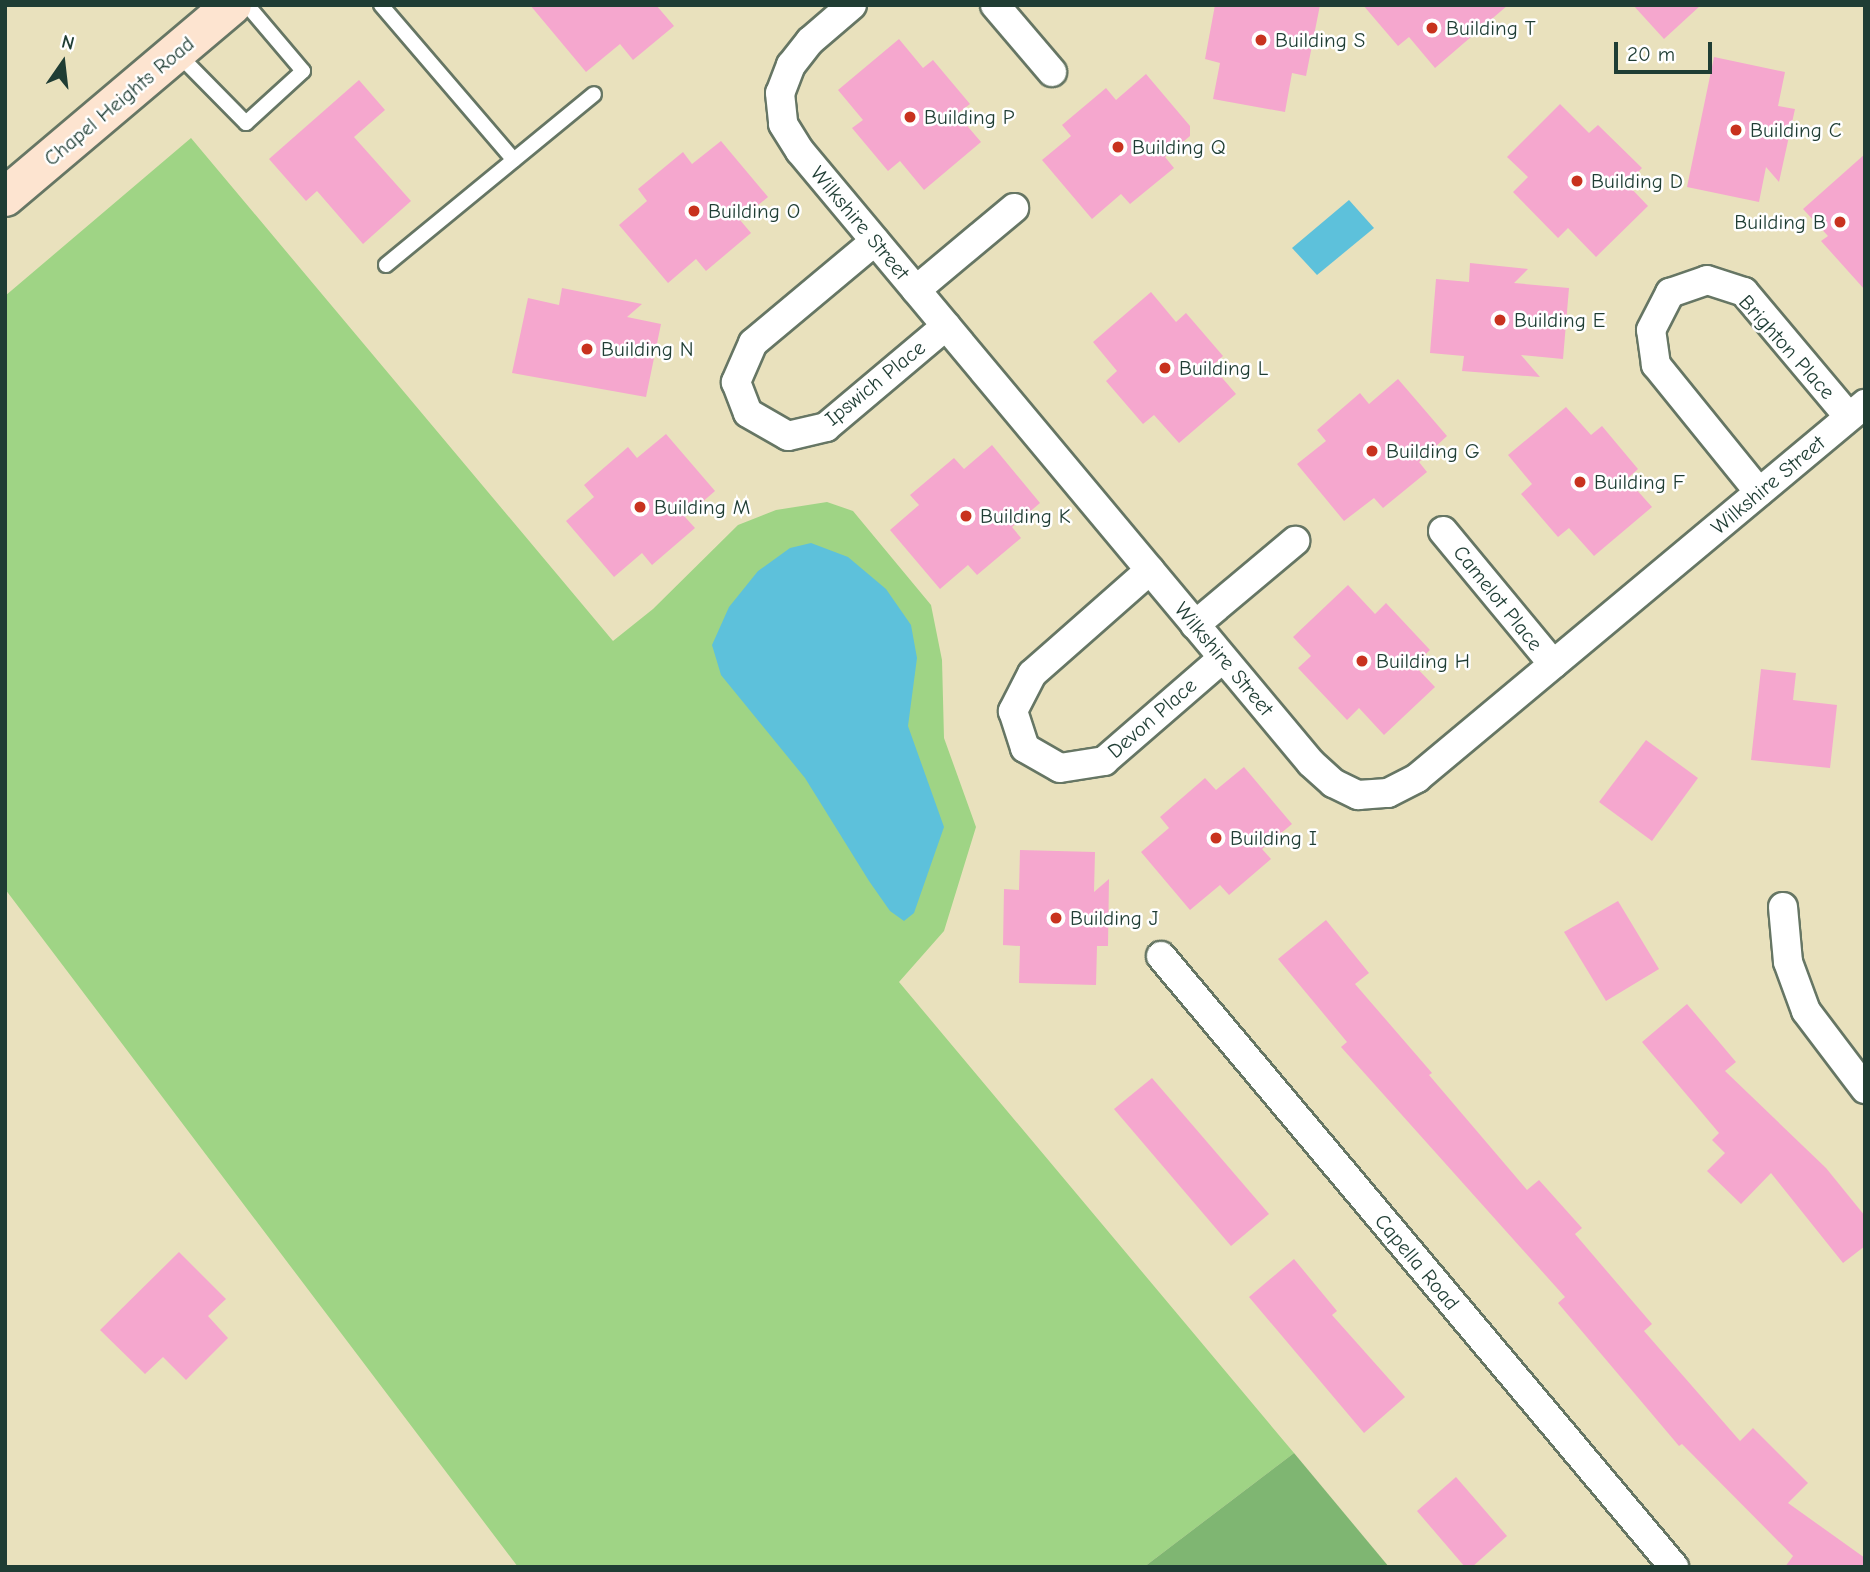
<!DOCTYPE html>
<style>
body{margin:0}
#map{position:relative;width:1870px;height:1572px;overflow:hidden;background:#e9e1bd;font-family:"Comic Neue",sans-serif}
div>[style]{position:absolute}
.green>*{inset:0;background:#9fd485}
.forest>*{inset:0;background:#7fb672}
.water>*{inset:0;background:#5dc1db}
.building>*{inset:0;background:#f5a7ce}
.roads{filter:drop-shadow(2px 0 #667664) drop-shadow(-2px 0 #667664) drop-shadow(0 2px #667664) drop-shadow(0 -2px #667664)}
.lane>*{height:14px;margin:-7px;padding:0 7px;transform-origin:7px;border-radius:7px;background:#fff}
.street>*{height:28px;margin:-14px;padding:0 14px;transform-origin:14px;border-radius:14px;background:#fff}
.secondary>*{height:38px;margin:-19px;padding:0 19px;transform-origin:19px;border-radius:19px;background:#fde4d0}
.dots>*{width:19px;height:19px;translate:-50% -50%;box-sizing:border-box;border:4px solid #fff;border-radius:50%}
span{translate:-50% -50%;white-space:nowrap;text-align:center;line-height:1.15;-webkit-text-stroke:5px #fff;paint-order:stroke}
.poi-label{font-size:21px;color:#1f3d34}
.left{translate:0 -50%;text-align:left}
.right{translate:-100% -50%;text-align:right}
.street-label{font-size:21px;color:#1f3d34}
.frame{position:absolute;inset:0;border:7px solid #1f3d34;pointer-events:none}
.north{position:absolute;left:28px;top:28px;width:70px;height:70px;-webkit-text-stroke:5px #fff;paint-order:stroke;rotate:14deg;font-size:19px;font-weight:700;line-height:28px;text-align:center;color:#1f3d34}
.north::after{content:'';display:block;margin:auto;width:24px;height:32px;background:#1f3d34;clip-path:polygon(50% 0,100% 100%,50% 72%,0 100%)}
.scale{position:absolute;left:1614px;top:42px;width:98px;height:32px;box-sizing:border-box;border:4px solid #1f3d34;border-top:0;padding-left:9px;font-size:21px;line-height:24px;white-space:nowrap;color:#1f3d34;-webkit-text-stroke:5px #fff;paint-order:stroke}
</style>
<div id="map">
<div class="green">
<i style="clip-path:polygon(191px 138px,613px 641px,653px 609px,738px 525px,776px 510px,827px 502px,853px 511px,931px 605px,942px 660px,944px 738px,976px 827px,944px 931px,899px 982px,1294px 1453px,1144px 1567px,518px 1567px,5px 889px,5px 296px)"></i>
</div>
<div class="forest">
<i style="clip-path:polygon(1294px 1453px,1389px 1567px,1144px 1567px)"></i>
</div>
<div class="water">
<i style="clip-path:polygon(1349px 200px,1374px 228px,1317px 275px,1292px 248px)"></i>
<i style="clip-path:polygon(811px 543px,848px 557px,886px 589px,911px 625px,917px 658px,908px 726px,944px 827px,914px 913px,904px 921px,890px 911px,869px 881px,805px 778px,721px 675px,712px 645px,729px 607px,758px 571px,790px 548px)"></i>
</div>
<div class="building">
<i style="clip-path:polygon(530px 5px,656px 5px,674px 26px,633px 60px,620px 44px,586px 72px)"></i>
<i style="clip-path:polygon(1215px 5px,1320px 5px,1306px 76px,1292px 73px,1285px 112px,1213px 99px,1220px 63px,1205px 59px)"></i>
<i style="clip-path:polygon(1363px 5px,1508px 5px,1435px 68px,1409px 37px,1398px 46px)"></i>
<i style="clip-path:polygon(1633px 5px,1701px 5px,1664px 39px)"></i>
<i style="clip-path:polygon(899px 39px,923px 68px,933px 60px,970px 104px,957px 114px,981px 142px,924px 190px,900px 161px,888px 171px,852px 128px,863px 120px,838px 90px)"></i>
<i style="clip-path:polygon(1714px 57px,1785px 72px,1778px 106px,1795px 109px,1779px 182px,1766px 167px,1759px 202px,1687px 187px)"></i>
<i style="clip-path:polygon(1146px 74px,1190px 126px,1190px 136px,1165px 157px,1174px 168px,1130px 204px,1121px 194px,1092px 219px,1042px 160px,1071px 136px,1062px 125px,1106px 88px,1116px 100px)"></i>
<i style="clip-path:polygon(359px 80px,385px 110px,354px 137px,411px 201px,363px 244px,317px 191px,306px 201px,269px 159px)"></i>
<i style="clip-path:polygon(1560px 104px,1589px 133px,1598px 125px,1642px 168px,1627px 184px,1648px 206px,1596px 257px,1568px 228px,1558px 238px,1513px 192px,1528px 177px,1507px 157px)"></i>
<i style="clip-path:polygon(721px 141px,768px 197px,740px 220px,751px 233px,706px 271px,696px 259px,668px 283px,619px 225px,647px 201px,638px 189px,683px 152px,692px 164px)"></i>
<i style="clip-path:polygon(1865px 154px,1865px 290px,1821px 241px,1828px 236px,1803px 209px)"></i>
<i style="clip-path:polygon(1470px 263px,1528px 269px,1514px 283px,1569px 288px,1563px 359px,1521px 355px,1540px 377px,1462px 371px,1464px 356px,1430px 353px,1436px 279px,1469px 282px)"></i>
<i style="clip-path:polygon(562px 288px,642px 304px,627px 317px,661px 324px,646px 397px,512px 373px,528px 298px,559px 305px)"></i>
<i style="clip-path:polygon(1151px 292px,1176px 322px,1186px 313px,1223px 356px,1212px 366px,1236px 394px,1179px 443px,1154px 415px,1143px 424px,1106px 381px,1117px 371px,1093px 342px)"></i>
<i style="clip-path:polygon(1398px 379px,1447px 436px,1419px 462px,1427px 472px,1383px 508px,1374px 498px,1344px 521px,1297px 464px,1326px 441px,1317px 430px,1360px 393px,1369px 404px)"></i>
<i style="clip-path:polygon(1566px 407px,1591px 435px,1602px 426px,1638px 469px,1627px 479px,1652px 507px,1594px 556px,1569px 528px,1558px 537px,1521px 494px,1532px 484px,1508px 455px)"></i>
<i style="clip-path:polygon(666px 434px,715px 491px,685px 517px,695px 528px,652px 565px,642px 553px,614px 577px,566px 521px,594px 497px,584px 485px,628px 447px,637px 458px)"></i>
<i style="clip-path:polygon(992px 445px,1040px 503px,1012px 527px,1021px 538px,977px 575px,968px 565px,940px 589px,890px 530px,919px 505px,910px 495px,954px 458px,964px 469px)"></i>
<i style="clip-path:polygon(1348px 585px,1375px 614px,1386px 603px,1430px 650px,1414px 665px,1435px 687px,1384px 735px,1359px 708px,1347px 720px,1298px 668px,1311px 656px,1293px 637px)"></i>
<i style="clip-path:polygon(1761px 669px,1796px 673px,1793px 700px,1837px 705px,1830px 768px,1751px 760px)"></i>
<i style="clip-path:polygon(1646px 740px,1698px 778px,1652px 841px,1599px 802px)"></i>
<i style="clip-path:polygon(1244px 767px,1292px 824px,1262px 849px,1271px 859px,1229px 895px,1220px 885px,1190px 910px,1141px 852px,1169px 828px,1160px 817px,1205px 778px,1216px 790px)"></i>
<i style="clip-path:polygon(1020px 850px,1095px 852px,1094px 892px,1109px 879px,1108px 946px,1097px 946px,1096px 985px,1019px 983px,1020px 946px,1003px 945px,1004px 889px,1019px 890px)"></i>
<i style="clip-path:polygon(1618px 901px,1659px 969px,1606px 1001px,1564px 932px)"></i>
<i style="clip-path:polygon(1326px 920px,1369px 973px,1355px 984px,1432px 1073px,1429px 1075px,1527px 1190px,1539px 1180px,1582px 1228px,1575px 1234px,1652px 1324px,1644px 1331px,1740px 1441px,1753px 1428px,1808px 1483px,1788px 1503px,1865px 1558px,1865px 1567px,1785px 1567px,1793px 1556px,1682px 1444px,1679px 1446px,1558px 1303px,1565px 1297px,1341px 1047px,1347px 1042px,1278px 959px)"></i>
<i style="clip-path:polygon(1687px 1004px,1736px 1062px,1725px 1071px,1826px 1168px,1865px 1216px,1865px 1246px,1843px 1263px,1771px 1173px,1741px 1204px,1707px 1171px,1725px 1153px,1712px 1140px,1719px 1133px,1642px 1042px)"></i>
<i style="clip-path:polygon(1152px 1078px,1269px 1214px,1231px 1246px,1114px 1109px)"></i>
<i style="clip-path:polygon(179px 1252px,226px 1299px,208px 1316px,228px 1338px,186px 1380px,163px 1357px,145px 1374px,100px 1330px)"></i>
<i style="clip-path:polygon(1294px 1259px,1337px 1311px,1332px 1315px,1405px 1397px,1364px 1433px,1249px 1297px)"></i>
<i style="clip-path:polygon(1456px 1477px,1507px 1536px,1472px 1567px,1465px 1567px,1417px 1511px)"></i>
</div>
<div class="roads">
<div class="lane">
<i style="left:381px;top:5px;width:204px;rotate:49.4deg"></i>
<i style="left:178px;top:54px;width:97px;rotate:45.4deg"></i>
<i style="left:246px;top:123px;width:77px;rotate:-42.4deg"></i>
<i style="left:303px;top:71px;width:87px;rotate:-130.3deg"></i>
<i style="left:386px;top:265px;width:269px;rotate:-39.4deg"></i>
</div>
<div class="street">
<i style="left:852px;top:5px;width:55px;rotate:139.4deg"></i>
<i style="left:810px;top:41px;width:31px;rotate:128deg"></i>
<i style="left:791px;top:65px;width:30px;rotate:111deg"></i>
<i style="left:780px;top:93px;width:31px;rotate:84deg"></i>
<i style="left:783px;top:124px;width:32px;rotate:58deg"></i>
<i style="left:800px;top:151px;width:797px;rotate:50.14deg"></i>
<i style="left:1311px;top:763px;width:30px;rotate:42deg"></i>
<i style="left:1333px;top:783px;width:28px;rotate:26deg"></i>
<i style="left:1358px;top:795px;width:30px;rotate:-4deg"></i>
<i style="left:1388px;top:793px;width:33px;rotate:-27deg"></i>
<i style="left:1417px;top:778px;width:584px;rotate:-39.86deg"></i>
<i style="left:995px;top:5px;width:88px;rotate:49.6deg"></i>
<i style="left:875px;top:241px;width:159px;rotate:140.1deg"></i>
<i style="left:753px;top:343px;width:43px;rotate:113.6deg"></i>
<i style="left:736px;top:382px;width:33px;rotate:69deg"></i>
<i style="left:748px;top:413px;width:46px;rotate:29.9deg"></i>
<i style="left:788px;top:436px;width:39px;rotate:-13deg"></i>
<i style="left:826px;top:427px;width:157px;rotate:-40.1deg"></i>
<i style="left:916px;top:290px;width:128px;rotate:-39.9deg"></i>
<i style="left:1759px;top:492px;width:164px;rotate:-129deg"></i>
<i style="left:1656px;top:365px;width:35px;rotate:-98deg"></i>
<i style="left:1651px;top:330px;width:42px;rotate:-62.8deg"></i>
<i style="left:1670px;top:293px;width:39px;rotate:-19deg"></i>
<i style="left:1707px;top:280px;width:39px;rotate:18deg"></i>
<i style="left:1744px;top:292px;width:163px;rotate:50deg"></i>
<i style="left:1443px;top:531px;width:173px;rotate:50.4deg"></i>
<i style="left:1150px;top:570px;width:157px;rotate:138.6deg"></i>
<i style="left:1032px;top:674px;width:42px;rotate:117.2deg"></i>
<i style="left:1013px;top:711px;width:39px;rotate:72deg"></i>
<i style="left:1025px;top:748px;width:40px;rotate:29.7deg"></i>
<i style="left:1060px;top:768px;width:45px;rotate:-9deg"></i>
<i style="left:1104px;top:761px;width:157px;rotate:-40.9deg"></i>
<i style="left:1195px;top:625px;width:131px;rotate:-40deg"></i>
<i style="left:1783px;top:907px;width:55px;rotate:84.8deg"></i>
<i style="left:1788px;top:962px;width:52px;rotate:69.8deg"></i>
<i style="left:1806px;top:1011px;width:98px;rotate:52.9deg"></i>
<i style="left:1161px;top:956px;width:798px;rotate:49.98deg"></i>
</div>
<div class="secondary">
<i style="left:5px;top:197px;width:297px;rotate:-40.2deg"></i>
</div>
</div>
<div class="dots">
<i style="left:1432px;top:28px;background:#c8321e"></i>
<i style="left:1261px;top:40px;background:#c8321e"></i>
<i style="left:910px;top:117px;background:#c8321e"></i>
<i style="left:1736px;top:130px;background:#c8321e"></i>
<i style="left:1118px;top:147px;background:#c8321e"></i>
<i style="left:1577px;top:181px;background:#c8321e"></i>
<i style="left:694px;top:211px;background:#c8321e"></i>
<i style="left:1840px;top:222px;background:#c8321e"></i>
<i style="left:1500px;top:320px;background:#c8321e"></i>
<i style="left:587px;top:349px;background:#c8321e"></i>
<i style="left:1165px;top:368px;background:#c8321e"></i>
<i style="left:1372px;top:451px;background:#c8321e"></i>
<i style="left:1580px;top:482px;background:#c8321e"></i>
<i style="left:640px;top:507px;background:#c8321e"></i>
<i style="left:966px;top:516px;background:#c8321e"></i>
<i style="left:1362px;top:661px;background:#c8321e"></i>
<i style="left:1216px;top:838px;background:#c8321e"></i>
<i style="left:1056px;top:918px;background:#c8321e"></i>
</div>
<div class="poi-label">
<span class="left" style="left:1446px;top:28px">Building T</span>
<span class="left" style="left:1275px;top:40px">Building S</span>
<span class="left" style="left:924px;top:117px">Building P</span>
<span class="left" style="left:1750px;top:130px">Building C</span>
<span class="left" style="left:1132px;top:147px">Building Q</span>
<span class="left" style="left:1591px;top:181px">Building D</span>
<span class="left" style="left:708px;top:211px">Building O</span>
<span class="right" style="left:1826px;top:222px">Building B</span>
<span class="left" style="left:1514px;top:320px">Building E</span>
<span class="left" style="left:601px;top:349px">Building N</span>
<span class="left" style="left:1179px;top:368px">Building L</span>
<span class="left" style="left:1386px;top:451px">Building G</span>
<span class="left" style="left:1594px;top:482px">Building F</span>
<span class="left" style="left:654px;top:507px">Building M</span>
<span class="left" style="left:980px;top:516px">Building K</span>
<span class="left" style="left:1376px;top:661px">Building H</span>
<span class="left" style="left:1230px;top:838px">Building I</span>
<span class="left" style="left:1070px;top:918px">Building J</span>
</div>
<div class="street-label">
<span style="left:119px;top:101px;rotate:-40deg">Chapel Heights Road</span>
<span style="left:860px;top:223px;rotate:50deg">Wilkshire Street</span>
<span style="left:1787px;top:347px;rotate:48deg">Brighton Place</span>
<span style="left:875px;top:383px;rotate:-39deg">Ipswich Place</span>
<span style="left:1768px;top:485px;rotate:-40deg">Wilkshire Street</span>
<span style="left:1498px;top:598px;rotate:51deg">Camelot Place</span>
<span style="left:1224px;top:659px;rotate:50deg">Wilkshire Street</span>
<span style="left:1152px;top:718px;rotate:-41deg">Devon Place</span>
<span style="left:1417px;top:1262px;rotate:50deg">Capella Road</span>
</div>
<div class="frame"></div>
<div class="north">N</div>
<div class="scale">20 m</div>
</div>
